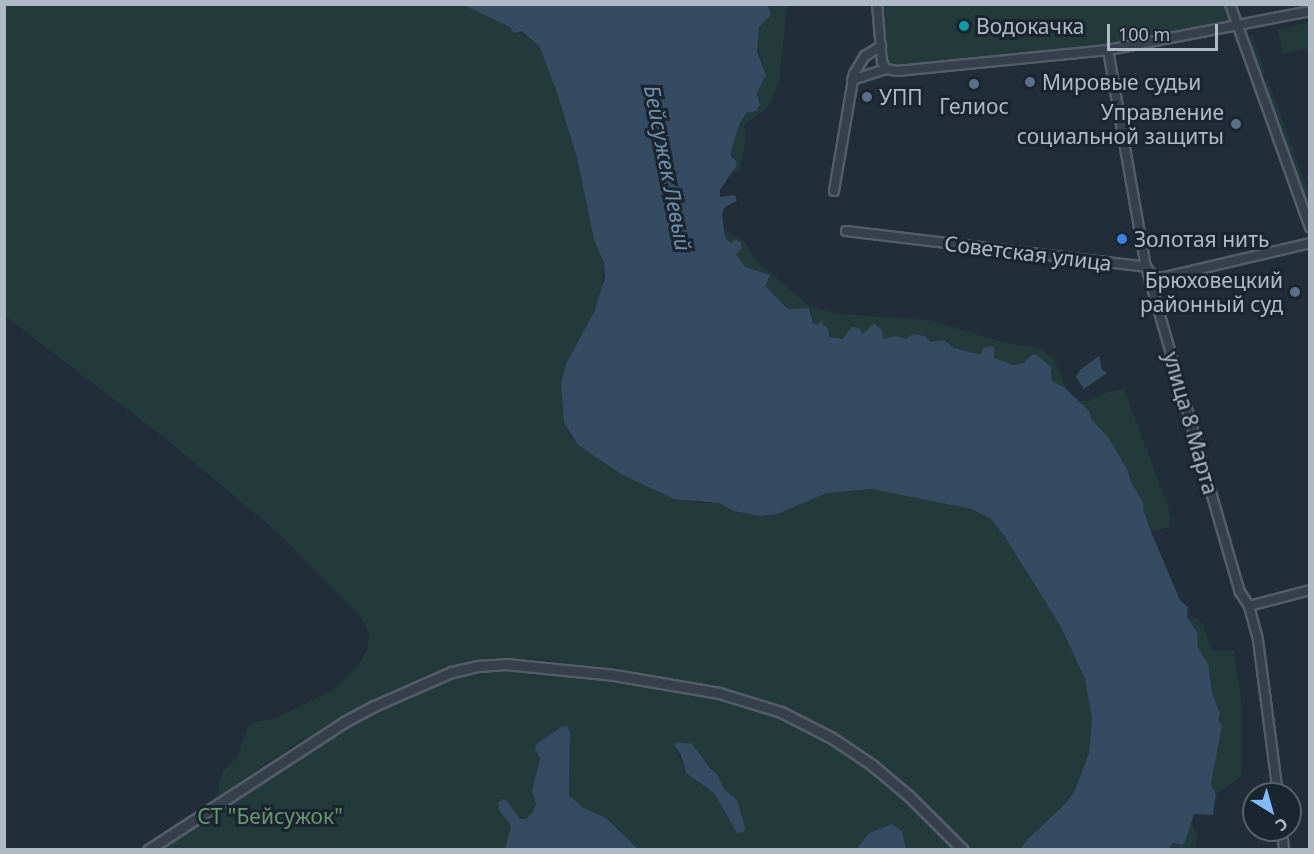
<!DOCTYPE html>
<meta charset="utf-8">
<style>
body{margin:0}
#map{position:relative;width:1314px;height:854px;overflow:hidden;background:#212e3a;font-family:"Noto Sans",sans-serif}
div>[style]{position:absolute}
.green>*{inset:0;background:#233a3b}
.water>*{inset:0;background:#354b61}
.roads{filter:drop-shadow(2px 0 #535d68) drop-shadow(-2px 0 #535d68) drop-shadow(0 2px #535d68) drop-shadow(0 -2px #535d68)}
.minor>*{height:8px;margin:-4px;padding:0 4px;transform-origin:4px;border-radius:4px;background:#35404a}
.tertiary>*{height:9px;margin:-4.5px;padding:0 4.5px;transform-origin:4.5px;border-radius:4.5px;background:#35404a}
.dots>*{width:16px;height:16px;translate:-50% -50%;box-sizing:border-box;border:3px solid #1a252f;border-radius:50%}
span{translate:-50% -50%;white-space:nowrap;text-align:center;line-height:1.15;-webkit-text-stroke:6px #1a252f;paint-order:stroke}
.poi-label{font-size:21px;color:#b0bac6}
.left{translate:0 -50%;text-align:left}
.right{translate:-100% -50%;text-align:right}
.street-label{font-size:21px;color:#b0bac6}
.park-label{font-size:21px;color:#67976d}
.water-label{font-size:22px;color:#708eaa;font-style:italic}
.frame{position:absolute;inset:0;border:6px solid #b0bac6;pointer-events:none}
.north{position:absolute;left:1242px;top:782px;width:60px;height:60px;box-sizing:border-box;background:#1a252f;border:2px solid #56616b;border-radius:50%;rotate:143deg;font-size:16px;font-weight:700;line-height:24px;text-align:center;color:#b0bac6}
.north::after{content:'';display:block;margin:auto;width:21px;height:27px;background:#82bbf8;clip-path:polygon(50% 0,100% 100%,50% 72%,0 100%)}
.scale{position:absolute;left:1107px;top:24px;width:111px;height:27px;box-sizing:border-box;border:3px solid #b0bac6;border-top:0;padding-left:8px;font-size:18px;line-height:21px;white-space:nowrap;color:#b0bac6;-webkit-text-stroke:4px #1a252f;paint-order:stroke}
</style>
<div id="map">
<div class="green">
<i style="clip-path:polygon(4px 5px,463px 5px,510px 27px,512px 31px,519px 30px,531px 37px,546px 60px,557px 92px,578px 162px,594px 240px,604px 263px,602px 291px,586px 330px,566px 364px,561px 383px,564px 423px,570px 436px,578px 445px,621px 474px,698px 503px,719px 503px,734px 511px,777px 514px,827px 493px,871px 489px,972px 509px,991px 519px,1005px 537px,1061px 627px,1085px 679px,1090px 699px,1092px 718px,1089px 753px,1075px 790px,1067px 802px,1029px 838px,1020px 849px,971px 849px,883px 766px,838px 735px,786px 709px,713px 686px,546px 660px,507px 658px,461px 664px,386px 694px,302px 740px,219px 796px,219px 780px,224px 770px,237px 758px,247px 729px,253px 722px,274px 719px,333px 690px,359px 664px,367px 650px,369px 634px,362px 618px,277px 532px,171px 443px,5px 316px)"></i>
<i style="clip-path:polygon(768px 5px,787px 5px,779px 83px,768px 107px,744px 125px,746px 137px,740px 169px,737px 172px,731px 172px,736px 166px,731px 151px,739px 125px,746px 113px,760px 102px,757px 93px,766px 75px,757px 46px,759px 27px,766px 19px,770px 8px)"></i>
<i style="clip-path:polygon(879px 5px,1226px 5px,1233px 24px,1108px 46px,897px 68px,890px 66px,886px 62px)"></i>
<i style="clip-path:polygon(1309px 22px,1309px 48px,1283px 54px,1278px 30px)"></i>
<i style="clip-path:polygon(1252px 35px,1266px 74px,1259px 77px,1245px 38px)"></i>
<i style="clip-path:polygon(1268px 80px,1309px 194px,1309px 218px,1261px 83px)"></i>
<i style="clip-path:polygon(725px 231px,743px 240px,756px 260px,809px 306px,838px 314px,929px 320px,1009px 344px,1037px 347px,1053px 358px,1068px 391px,1052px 381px,1053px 372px,1047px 363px,1033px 354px,1022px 363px,1014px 365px,994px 358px,995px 349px,978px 355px,954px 348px,944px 340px,929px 342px,916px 334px,906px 339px,885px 339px,882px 330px,874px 323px,863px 335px,850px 331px,840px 340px,829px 337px,821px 320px,817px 326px,813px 323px,811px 310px,800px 308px,792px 311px,788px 309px,765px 286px,764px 283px,769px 279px,745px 267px,736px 256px,736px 240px,731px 243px,725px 238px)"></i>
<i style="clip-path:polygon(1124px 389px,1168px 507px,1171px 519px,1169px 527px,1151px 532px,1144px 512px,1143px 502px,1132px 484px,1131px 476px,1108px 437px,1096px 425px,1080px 401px,1089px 401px,1104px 393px)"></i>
<i style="clip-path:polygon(1187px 617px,1197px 618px,1202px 624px,1213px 651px,1234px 650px,1242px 706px,1242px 771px,1239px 778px,1216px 794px,1211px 784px,1222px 726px,1218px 719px,1220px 712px,1213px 696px,1211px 675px,1198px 648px,1197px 632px)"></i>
<i style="clip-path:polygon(evenodd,510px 670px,605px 680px,717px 698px,753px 707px,783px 719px,824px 739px,877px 774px,957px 849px,906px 849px,902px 831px,892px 824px,869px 833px,856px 849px,638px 849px,606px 818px,582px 807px,569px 795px,570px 732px,567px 726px,535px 750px,540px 758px,532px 791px,536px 804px,532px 813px,526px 819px,520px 819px,507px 801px,499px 810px,511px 826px,505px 849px,160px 850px,346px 728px,400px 701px,460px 677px,510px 670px,678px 742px,686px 742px,698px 752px,717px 774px,724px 789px,737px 800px,740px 813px,731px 824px,714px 793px,686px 773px,674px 745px,678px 742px)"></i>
<i style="clip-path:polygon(1191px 823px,1198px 838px,1194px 849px,1167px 850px,1173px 843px,1178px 845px)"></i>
</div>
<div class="water">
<i style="clip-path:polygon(463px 5px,768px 5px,771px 15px,759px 27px,757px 51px,766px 75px,757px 93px,760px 105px,756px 111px,746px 113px,739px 125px,731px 151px,731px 156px,737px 162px,736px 166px,720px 190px,720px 197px,735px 195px,737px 201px,725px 207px,722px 213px,725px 238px,731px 243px,736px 240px,741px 242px,742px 248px,736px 254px,745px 267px,770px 275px,765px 286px,788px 309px,809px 308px,813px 323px,817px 325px,823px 319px,822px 323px,828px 329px,829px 337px,842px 339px,852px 327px,859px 328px,863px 334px,874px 323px,882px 330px,884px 339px,896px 336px,906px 339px,913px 334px,925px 336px,930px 342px,944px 340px,954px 348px,978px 354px,981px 354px,983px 348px,991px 346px,995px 349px,994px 358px,1013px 365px,1023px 363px,1033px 354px,1037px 355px,1051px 367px,1052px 381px,1065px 388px,1089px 411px,1092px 420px,1108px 437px,1127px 469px,1132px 484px,1143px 502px,1144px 512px,1151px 532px,1180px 600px,1188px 607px,1187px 617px,1197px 632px,1198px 648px,1208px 664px,1213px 696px,1220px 713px,1218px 719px,1222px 726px,1211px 784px,1216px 794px,1213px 815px,1194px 814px,1185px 842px,1182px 845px,1173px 843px,1167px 850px,1020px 849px,1029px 838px,1067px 802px,1075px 790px,1089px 753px,1092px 718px,1085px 679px,1061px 627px,1005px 537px,991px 519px,972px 509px,871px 489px,827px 493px,777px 514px,760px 516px,734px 511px,719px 503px,674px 499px,621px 474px,578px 445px,564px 423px,561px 383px,566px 364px,594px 312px,605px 278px,604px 263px,594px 240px,578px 162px,557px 92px,539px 46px,522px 31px,514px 33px,510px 27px)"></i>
<i style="clip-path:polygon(1099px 356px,1102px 370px,1107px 373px,1084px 389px,1076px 377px,1080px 370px)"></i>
<i style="clip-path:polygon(567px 726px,570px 732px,569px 795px,582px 807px,606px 818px,638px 849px,505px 849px,511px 826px,499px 810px,498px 803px,502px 799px,507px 801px,520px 819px,526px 819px,532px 813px,536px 804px,532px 791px,540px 758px,535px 750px,537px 744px,561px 727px)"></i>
<i style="clip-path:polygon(678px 742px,692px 744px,710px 768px,717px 774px,724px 789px,737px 800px,745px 827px,744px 832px,737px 833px,714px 793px,686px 773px,681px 755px,674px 745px)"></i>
<i style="clip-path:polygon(892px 824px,902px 831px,906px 849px,856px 849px,869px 833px)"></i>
</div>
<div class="roads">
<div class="minor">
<i style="left:877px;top:4px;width:58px;rotate:85.1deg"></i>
<i style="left:882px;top:62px;width:8px;rotate:60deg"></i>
<i style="left:1230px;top:4px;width:237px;rotate:70.3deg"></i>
<i style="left:1108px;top:50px;width:220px;rotate:80.1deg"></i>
<i style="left:1146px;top:267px;width:338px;rotate:73.9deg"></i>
<i style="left:1240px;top:592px;width:17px;rotate:57deg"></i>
<i style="left:1249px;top:606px;width:35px;rotate:75deg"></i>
<i style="left:1258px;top:640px;width:155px;rotate:82.6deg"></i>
<i style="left:852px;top:80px;width:36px;rotate:-18deg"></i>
<i style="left:886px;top:69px;width:11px;rotate:10deg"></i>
<i style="left:897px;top:71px;width:212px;rotate:-5.7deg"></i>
<i style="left:1108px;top:50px;width:206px;rotate:-10.9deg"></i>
<i style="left:834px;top:191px;width:119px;rotate:-80.3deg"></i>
<i style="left:854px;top:74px;width:21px;rotate:-59deg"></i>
<i style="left:865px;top:56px;width:19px;rotate:-32deg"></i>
<i style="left:846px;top:231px;width:302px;rotate:6.8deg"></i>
<i style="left:1146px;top:267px;width:11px;rotate:52deg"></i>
<i style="left:1153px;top:276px;width:8px;rotate:14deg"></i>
<i style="left:1161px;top:278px;width:153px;rotate:-13.2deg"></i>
<i style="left:1249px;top:606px;width:63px;rotate:-14.7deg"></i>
<i style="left:1282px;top:830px;width:20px;rotate:84deg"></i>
</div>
<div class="tertiary">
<i style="left:148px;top:850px;width:234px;rotate:-33.1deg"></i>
<i style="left:344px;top:722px;width:34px;rotate:-28deg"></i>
<i style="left:374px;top:706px;width:85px;rotate:-23.6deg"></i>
<i style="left:452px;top:672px;width:28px;rotate:-13deg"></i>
<i style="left:479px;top:666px;width:27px;rotate:-4deg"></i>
<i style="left:506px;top:664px;width:109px;rotate:5.8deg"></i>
<i style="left:614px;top:675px;width:107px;rotate:9.7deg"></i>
<i style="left:719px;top:693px;width:65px;rotate:17deg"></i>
<i style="left:781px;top:712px;width:57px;rotate:27deg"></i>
<i style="left:832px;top:738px;width:48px;rotate:34deg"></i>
<i style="left:872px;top:765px;width:48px;rotate:40deg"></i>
<i style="left:909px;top:796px;width:76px;rotate:45deg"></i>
</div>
</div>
<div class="dots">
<i style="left:964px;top:26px;background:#0f9aa8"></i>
<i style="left:1030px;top:82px;background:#5c6f8a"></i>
<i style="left:974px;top:84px;background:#5c6f8a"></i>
<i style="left:867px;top:97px;background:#5c6f8a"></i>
<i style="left:1236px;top:124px;background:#5c6f8a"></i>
<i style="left:1122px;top:239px;background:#3f7fe0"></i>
<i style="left:1295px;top:292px;background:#5c6f8a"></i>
</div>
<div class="poi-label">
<span class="left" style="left:976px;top:26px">Водокачка</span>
<span class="left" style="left:1042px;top:82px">Мировые судьи</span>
<span class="left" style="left:879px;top:97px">УПП</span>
<span style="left:974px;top:106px">Гелиос</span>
<span class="right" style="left:1224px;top:124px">Управление<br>социальной защиты</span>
<span class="left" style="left:1134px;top:239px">Золотая нить</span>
<span class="right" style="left:1283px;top:292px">Брюховецкий<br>районный суд</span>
</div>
<div class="street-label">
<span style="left:1028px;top:253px;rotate:7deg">Советская улица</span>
<span style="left:1191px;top:423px;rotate:74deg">улица 8 Марта</span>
</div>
<div class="park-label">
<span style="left:270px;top:816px">СТ "Бейсужок"</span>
</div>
<div class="water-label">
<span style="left:668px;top:168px;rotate:79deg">Бейсужек Левый</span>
</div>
<div class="frame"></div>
<div class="north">С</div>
<div class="scale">100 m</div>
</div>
